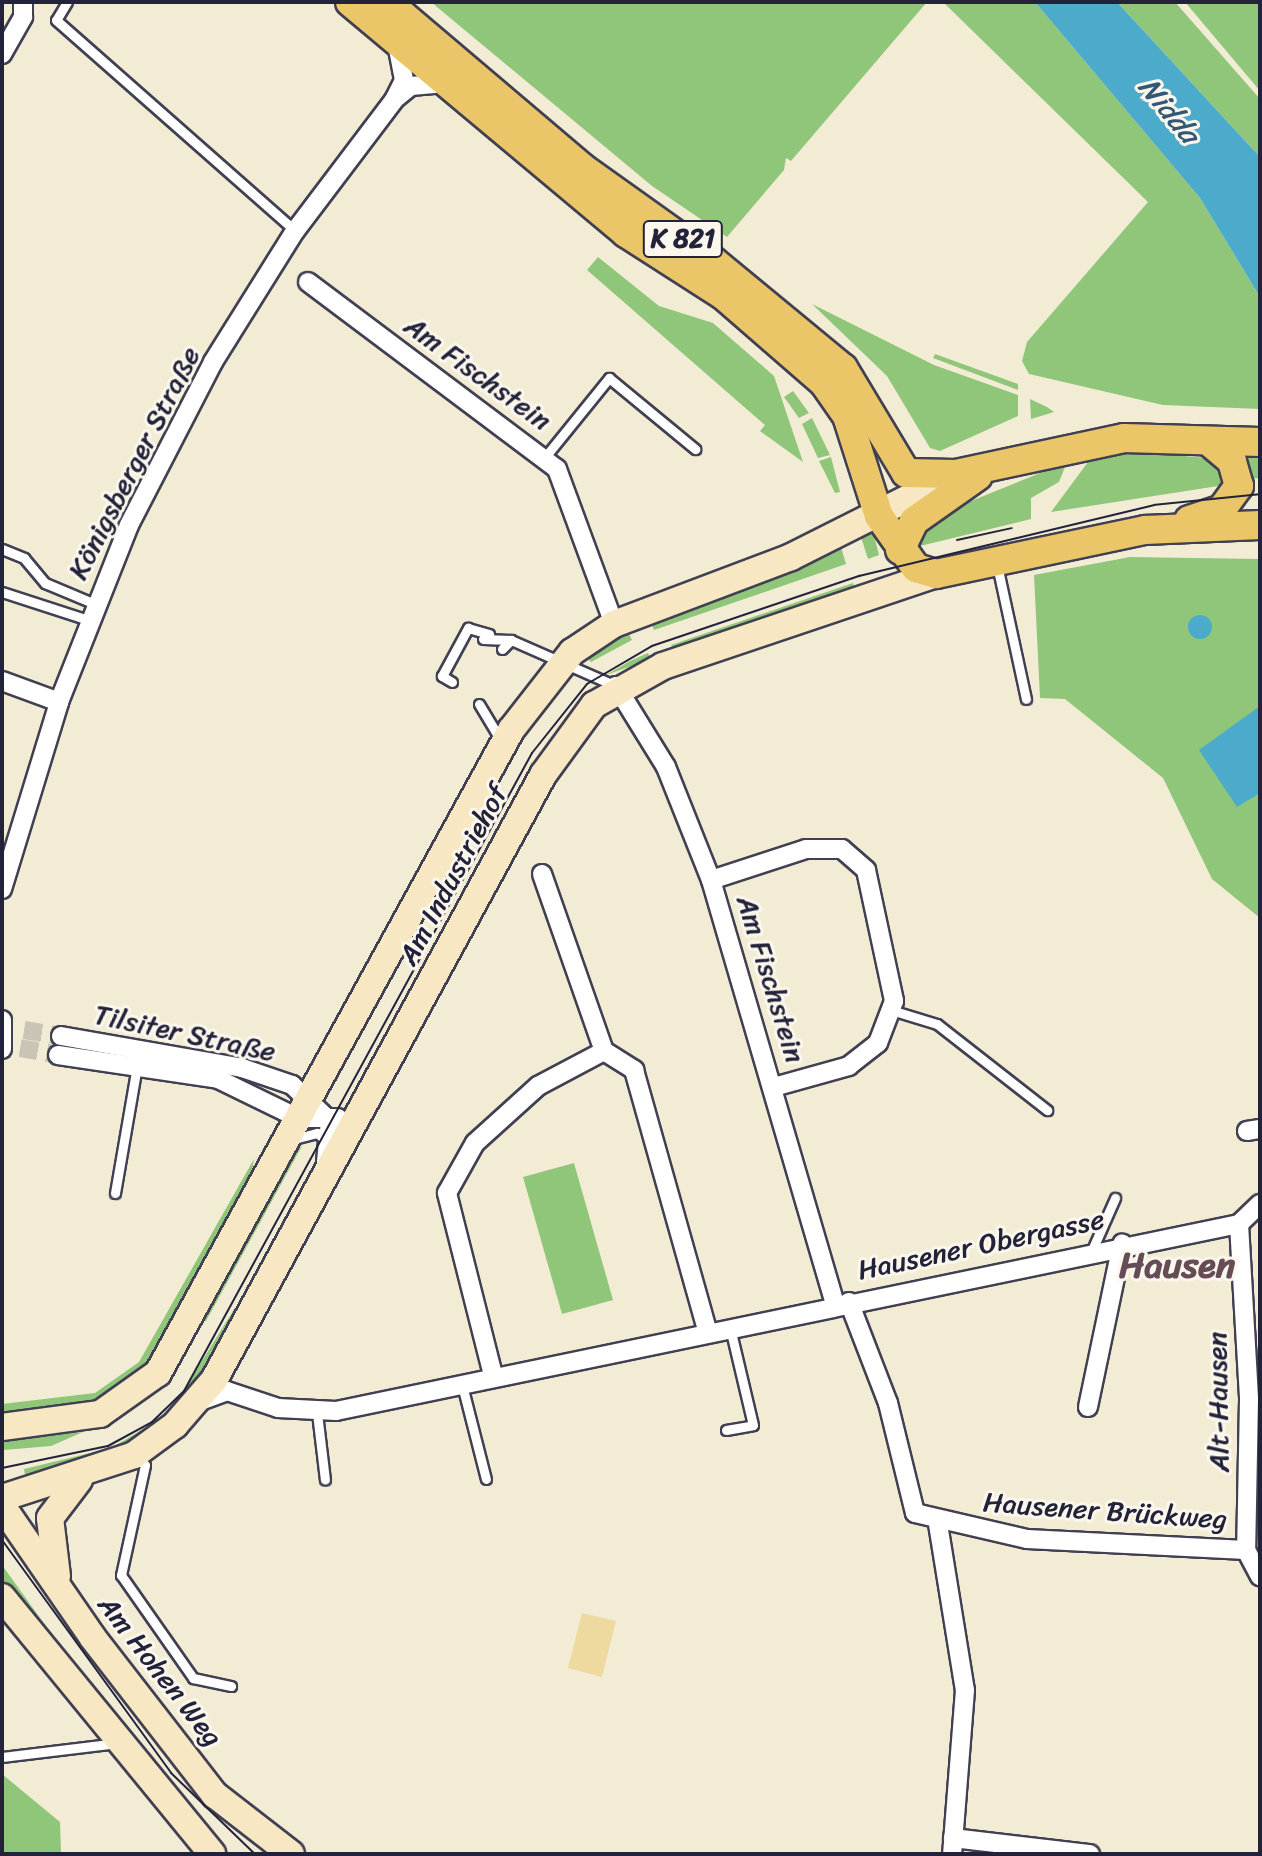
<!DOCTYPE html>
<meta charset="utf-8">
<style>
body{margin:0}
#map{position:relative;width:1262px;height:1856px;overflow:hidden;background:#f3ecd5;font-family:Sriracha,sans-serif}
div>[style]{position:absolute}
.green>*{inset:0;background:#90c679}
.sand>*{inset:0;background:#eeda9e}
.water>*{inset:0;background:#4caacb}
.round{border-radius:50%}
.street-tunnel>*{height:18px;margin-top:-9px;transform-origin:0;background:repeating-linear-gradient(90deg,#c9c4b6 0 18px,transparent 0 27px)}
.roads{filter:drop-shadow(2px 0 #414052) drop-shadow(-2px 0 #414052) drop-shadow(0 2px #414052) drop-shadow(0 -2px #414052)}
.lane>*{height:9px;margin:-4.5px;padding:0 4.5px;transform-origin:4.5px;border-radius:4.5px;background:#fff}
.street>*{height:18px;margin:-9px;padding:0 9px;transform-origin:9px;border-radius:9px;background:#fff}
.secondary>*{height:26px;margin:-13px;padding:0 13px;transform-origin:13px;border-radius:13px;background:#f7e8c3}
.primary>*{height:28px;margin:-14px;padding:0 14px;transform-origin:14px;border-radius:14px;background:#ebc669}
.tram>*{height:2px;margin:-1px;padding:0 1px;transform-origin:1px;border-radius:1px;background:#22223b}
span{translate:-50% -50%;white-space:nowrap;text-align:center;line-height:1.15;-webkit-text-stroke:6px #fbf7ec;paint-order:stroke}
.shield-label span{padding:2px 6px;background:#fbf7ec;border:2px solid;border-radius:6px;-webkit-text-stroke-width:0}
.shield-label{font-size:26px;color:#22223b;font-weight:700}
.street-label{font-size:28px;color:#22223b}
.water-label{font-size:30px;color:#335875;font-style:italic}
.district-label{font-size:36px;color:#654c56;font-weight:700}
.frame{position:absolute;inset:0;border:4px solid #22223b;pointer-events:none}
</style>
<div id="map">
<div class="green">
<i style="clip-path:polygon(431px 2px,927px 2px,791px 161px,786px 158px,784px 170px,727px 237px,652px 186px)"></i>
<i style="clip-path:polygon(943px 2px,1035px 2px,1200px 198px,1260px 297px,1260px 409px,1163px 405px,1029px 374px,1022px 361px,1027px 342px,1148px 202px)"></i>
<i style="clip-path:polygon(1117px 2px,1175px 2px,1260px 99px,1260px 157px)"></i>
<i style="clip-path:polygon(1185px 2px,1260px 2px,1260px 91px)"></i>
<i style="clip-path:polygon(598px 257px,659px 306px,713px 323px,774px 376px,803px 462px,760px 431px,765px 425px,587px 270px)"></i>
<i style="clip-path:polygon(812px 304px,934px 365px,1018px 395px,1018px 416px,940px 451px,930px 448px,887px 376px)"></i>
<i style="clip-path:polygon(935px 354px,1018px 384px,1018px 390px,933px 358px)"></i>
<i style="clip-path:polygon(793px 391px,809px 413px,799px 418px,784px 397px)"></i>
<i style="clip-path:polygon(1030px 399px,1047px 407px,1054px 412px,1031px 419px)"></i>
<i style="clip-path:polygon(812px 418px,830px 455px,818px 458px,802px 424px)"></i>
<i style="clip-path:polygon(1140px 452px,1218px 459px,1231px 484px,1051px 512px,1091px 458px)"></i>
<i style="clip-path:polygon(1239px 456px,1260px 457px,1260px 478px,1247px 479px)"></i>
<i style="clip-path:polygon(831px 457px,840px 492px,835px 493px,819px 461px)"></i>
<i style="clip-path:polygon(1067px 462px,1059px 482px,1031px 498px,1031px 519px,920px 546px,920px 532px,949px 510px)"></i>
<i style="clip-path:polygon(873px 531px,879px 555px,868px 559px,861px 537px)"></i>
<i style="clip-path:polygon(841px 547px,846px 564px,654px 630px,651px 623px)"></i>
<i style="clip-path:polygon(1130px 557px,1260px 559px,1260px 918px,1212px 879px,1163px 778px,1065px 699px,1040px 698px,1034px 575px)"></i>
<i style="clip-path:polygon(853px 583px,855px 591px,674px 651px,671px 645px)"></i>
<i style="clip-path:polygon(628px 632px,632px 640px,591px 662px,585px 656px)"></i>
<i style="clip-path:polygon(648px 653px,651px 659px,606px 675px,630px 661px)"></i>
<i style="clip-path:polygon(302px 1146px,206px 1321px,203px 1320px,295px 1149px)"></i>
<i style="clip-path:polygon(254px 1159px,251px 1177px,140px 1373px,90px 1406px,2px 1415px,2px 1404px,95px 1393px,139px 1362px)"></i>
<i style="clip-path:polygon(574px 1163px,613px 1300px,562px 1314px,523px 1177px)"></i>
<i style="clip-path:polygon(236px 1306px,210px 1370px,187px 1400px,131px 1444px,26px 1481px,24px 1469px,111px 1448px,169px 1414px)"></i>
<i style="clip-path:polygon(83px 1432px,51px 1446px,4px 1450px,4px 1439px)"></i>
<i style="clip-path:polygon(2px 1565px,53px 1636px,2px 1590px)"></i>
<i style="clip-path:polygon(2px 1774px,60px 1822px,61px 1854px,2px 1854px)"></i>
</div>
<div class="sand">
<i style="clip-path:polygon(582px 1613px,616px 1621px,602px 1677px,568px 1668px)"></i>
</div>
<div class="water">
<i style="clip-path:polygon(1035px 2px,1117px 2px,1260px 157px,1260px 297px,1200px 198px)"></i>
<i class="round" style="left:1188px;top:615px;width:24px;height:24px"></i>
<i style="clip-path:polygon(1260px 706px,1260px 793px,1237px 807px,1199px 750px)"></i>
</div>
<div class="street-tunnel">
<i style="left:24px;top:1030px;width:37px;rotate:9deg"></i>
<i style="left:20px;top:1048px;width:39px;rotate:10deg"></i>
</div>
<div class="roads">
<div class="lane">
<i style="left:67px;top:2px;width:21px;rotate:121deg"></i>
<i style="left:56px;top:20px;width:319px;rotate:41.4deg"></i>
<i style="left:545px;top:457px;width:102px;rotate:-51deg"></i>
<i style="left:609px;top:378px;width:112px;rotate:39.5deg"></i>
<i style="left:2px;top:549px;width:24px;rotate:22deg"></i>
<i style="left:24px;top:558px;width:33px;rotate:50deg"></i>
<i style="left:45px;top:583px;width:54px;rotate:22.8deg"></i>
<i style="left:997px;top:565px;width:137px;rotate:77.8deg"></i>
<i style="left:2px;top:592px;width:90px;rotate:18deg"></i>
<i style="left:483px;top:639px;width:28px;rotate:2deg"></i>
<i style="left:502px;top:649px;width:13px;rotate:-45deg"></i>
<i style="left:511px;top:640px;width:115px;rotate:23.7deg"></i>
<i style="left:452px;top:682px;width:12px;rotate:-149deg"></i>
<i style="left:442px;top:676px;width:55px;rotate:-61.6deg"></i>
<i style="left:468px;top:628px;width:22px;rotate:16deg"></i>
<i style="left:479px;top:704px;width:41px;rotate:59deg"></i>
<i style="left:891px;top:1010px;width:48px;rotate:16.9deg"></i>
<i style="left:937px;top:1024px;width:140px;rotate:38deg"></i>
<i style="left:294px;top:1139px;width:24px;rotate:-15deg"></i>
<i style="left:317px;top:1133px;width:13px;rotate:39deg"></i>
<i style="left:115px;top:1193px;width:129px;rotate:-80.2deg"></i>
<i style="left:1092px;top:1250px;width:57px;rotate:-66.1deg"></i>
<i style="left:462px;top:1385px;width:97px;rotate:75.7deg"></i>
<i style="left:317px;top:1413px;width:67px;rotate:83.2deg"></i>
<i style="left:726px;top:1430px;width:27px;rotate:-10deg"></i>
<i style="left:753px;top:1425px;width:100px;rotate:-103.3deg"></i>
<i style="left:136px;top:1457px;width:12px;rotate:42deg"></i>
<i style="left:145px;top:1465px;width:113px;rotate:102.3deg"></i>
<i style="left:121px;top:1575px;width:126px;rotate:55deg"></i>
<i style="left:193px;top:1678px;width:39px;rotate:12deg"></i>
<i style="left:2px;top:1757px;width:116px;rotate:-6.9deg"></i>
</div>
<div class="street">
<i style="left:2px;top:54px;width:43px;rotate:-60.4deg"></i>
<i style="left:23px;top:17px;width:15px;rotate:-90deg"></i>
<i style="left:396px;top:98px;width:19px;rotate:-39deg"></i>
<i style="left:411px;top:86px;width:32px;rotate:-5deg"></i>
<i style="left:308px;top:282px;width:311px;rotate:36.9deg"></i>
<i style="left:557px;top:469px;width:165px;rotate:69.8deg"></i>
<i style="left:2px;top:681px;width:61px;rotate:20.2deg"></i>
<i style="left:616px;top:686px;width:95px;rotate:58.3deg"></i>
<i style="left:666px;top:767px;width:122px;rotate:68.3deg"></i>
<i style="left:711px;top:880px;width:441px;rotate:73.7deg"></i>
<i style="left:542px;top:874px;width:188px;rotate:70.7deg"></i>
<i style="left:604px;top:1051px;width:36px;rotate:32deg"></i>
<i style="left:634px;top:1070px;width:269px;rotate:74.3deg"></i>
<i style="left:711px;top:880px;width:100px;rotate:-18.1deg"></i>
<i style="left:806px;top:849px;width:36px"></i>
<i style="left:842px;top:849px;width:32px;rotate:41deg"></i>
<i style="left:866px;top:870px;width:134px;rotate:77.9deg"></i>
<i style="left:894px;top:1001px;width:45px;rotate:110.9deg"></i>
<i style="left:878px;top:1043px;width:37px;rotate:142deg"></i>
<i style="left:849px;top:1066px;width:78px;rotate:164.4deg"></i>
<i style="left:2px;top:889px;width:195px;rotate:-73deg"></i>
<i style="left:59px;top:702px;width:190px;rotate:-68.4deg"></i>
<i style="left:129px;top:525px;width:183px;rotate:-62.7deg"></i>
<i style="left:213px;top:362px;width:155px;rotate:-58deg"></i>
<i style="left:295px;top:231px;width:164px;rotate:-52.9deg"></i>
<i style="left:394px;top:100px;width:22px;rotate:-63deg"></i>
<i style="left:404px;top:80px;width:38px;rotate:-101deg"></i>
<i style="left:2px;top:1020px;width:29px;rotate:90deg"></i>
<i style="left:61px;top:1036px;width:184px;rotate:10deg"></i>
<i style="left:242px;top:1068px;width:53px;rotate:18.8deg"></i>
<i style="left:292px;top:1085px;width:52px;rotate:43.5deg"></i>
<i style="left:330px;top:1121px;width:41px;rotate:95.6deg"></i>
<i style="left:58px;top:1055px;width:162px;rotate:8.5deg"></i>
<i style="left:218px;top:1079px;width:89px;rotate:26deg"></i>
<i style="left:298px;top:1118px;width:40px"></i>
<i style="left:1247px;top:1131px;width:13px;rotate:-9deg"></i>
<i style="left:1239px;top:1224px;width:176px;rotate:86.7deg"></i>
<i style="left:1249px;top:1400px;width:150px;rotate:91.1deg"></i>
<i style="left:1246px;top:1550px;width:30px;rotate:62deg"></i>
<i style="left:849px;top:1302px;width:108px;rotate:68.9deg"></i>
<i style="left:888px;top:1403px;width:113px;rotate:76.2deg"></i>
<i style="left:915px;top:1513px;width:115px;rotate:13.1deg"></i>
<i style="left:1027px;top:1539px;width:219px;rotate:2.9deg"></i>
<i style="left:493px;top:1375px;width:188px;rotate:-104.2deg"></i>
<i style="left:447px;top:1193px;width:57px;rotate:-60.8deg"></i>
<i style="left:475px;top:1143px;width:85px;rotate:-42.1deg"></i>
<i style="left:538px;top:1086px;width:75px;rotate:-27.9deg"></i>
<i style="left:200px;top:1401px;width:29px;rotate:-20deg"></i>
<i style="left:227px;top:1391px;width:54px;rotate:18.4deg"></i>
<i style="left:278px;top:1408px;width:58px;rotate:3deg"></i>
<i style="left:336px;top:1411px;width:922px;rotate:-11.7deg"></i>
<i style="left:1239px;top:1224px;width:29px;rotate:-44deg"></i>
<i style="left:1088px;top:1407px;width:167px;rotate:-78.2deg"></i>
<i style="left:938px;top:1524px;width:168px;rotate:80.8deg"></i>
<i style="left:965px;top:1690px;width:165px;rotate:94.5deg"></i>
<i style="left:953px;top:1838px;width:138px;rotate:6.7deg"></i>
</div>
<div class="secondary">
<i style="left:2px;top:1427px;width:99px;rotate:-7.6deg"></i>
<i style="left:100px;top:1414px;width:71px;rotate:-35.3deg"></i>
<i style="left:158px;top:1373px;width:734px;rotate:-61.23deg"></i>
<i style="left:511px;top:730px;width:99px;rotate:-52deg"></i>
<i style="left:572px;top:652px;width:50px;rotate:-33.7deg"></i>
<i style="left:614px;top:624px;width:189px;rotate:-20.7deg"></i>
<i style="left:791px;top:557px;width:185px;rotate:-26.7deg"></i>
<i style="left:2px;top:1498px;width:139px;rotate:-18deg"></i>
<i style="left:134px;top:1455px;width:51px;rotate:-36.2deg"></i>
<i style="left:175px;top:1425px;width:60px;rotate:-49.1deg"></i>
<i style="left:214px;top:1380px;width:689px;rotate:-61.46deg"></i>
<i style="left:543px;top:775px;width:87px;rotate:-53.9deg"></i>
<i style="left:594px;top:705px;width:79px;rotate:-29.5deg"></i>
<i style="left:663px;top:666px;width:288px;rotate:-18.6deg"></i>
<i style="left:2px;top:1506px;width:160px;rotate:55.4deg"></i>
<i style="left:93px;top:1638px;width:199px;rotate:52.2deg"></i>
<i style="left:215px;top:1795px;width:96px;rotate:37.8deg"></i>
<i style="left:57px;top:1576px;width:58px;rotate:-96.9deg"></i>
<i style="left:50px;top:1518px;width:48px;rotate:-52.7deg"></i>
<i style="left:2px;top:1597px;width:332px;rotate:50.7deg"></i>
</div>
<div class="primary">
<i style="left:350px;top:2px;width:360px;rotate:39.9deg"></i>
<i style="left:626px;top:233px;width:117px;rotate:32.7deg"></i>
<i style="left:724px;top:296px;width:133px;rotate:41deg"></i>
<i style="left:824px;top:383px;width:40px;rotate:55.1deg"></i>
<i style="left:847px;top:416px;width:105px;rotate:72.3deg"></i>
<i style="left:879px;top:516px;width:64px;rotate:54.6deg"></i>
<i style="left:916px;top:568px;width:21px;rotate:17deg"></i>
<i style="left:936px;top:574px;width:214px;rotate:-11.9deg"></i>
<i style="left:1145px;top:530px;width:115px;rotate:-2.5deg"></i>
<i style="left:387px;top:2px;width:258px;rotate:40.3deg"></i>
<i style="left:584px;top:169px;width:158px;rotate:35.5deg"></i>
<i style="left:713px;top:261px;width:168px;rotate:39.5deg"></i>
<i style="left:843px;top:368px;width:122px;rotate:59deg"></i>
<i style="left:906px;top:473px;width:50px;rotate:1.1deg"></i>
<i style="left:956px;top:474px;width:172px;rotate:-12.1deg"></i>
<i style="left:1124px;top:438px;width:136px;rotate:1.7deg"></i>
<i style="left:1189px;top:520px;width:35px;rotate:-18deg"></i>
<i style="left:1222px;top:509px;width:29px;rotate:-54deg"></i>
<i style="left:1239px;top:486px;width:26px;rotate:-106deg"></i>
<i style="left:1232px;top:461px;width:31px;rotate:-140deg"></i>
<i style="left:900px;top:550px;width:32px;rotate:-64deg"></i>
<i style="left:914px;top:521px;width:78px;rotate:-35.1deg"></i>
</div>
</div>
<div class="tram">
<i style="left:957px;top:540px;width:56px;rotate:-12.3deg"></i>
<i style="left:2px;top:1468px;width:108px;rotate:-11.7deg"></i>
<i style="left:108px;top:1446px;width:50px;rotate:-28.6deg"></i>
<i style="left:152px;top:1422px;width:45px;rotate:-44.1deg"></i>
<i style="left:184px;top:1391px;width:727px;rotate:-61.39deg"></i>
<i style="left:532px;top:753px;width:88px;rotate:-51.4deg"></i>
<i style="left:587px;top:684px;width:75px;rotate:-30.3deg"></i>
<i style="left:652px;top:646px;width:219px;rotate:-18.7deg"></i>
<i style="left:859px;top:576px;width:303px;rotate:-13.5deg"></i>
<i style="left:1154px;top:505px;width:107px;rotate:-5.9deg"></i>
<i style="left:2px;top:1540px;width:288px;rotate:54deg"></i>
<i style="left:171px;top:1773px;width:117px;rotate:44deg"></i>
</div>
<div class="shield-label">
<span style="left:683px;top:239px">K 821</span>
</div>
<div class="street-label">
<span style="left:478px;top:373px;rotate:36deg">Am Fischstein</span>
<span style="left:134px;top:463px;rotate:-63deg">Königsberger Straße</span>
<span style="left:453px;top:875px;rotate:-62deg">Am Industriehof</span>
<span style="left:771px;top:979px;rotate:73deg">Am Fischstein</span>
<span style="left:185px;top:1033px;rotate:12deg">Tilsiter Straße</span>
<span style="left:981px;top:1245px;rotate:-12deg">Hausener Obergasse</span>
<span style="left:1218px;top:1402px;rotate:-91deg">Alt-Hausen</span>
<span style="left:1105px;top:1511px;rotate:4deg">Hausener Brückweg</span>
<span style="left:160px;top:1671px;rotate:52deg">Am Hohen Weg</span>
</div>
<div class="water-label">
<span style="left:1169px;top:110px;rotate:50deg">Nidda</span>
</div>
<div class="district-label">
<span style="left:1177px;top:1266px">Hausen</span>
</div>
<div class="frame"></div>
</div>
